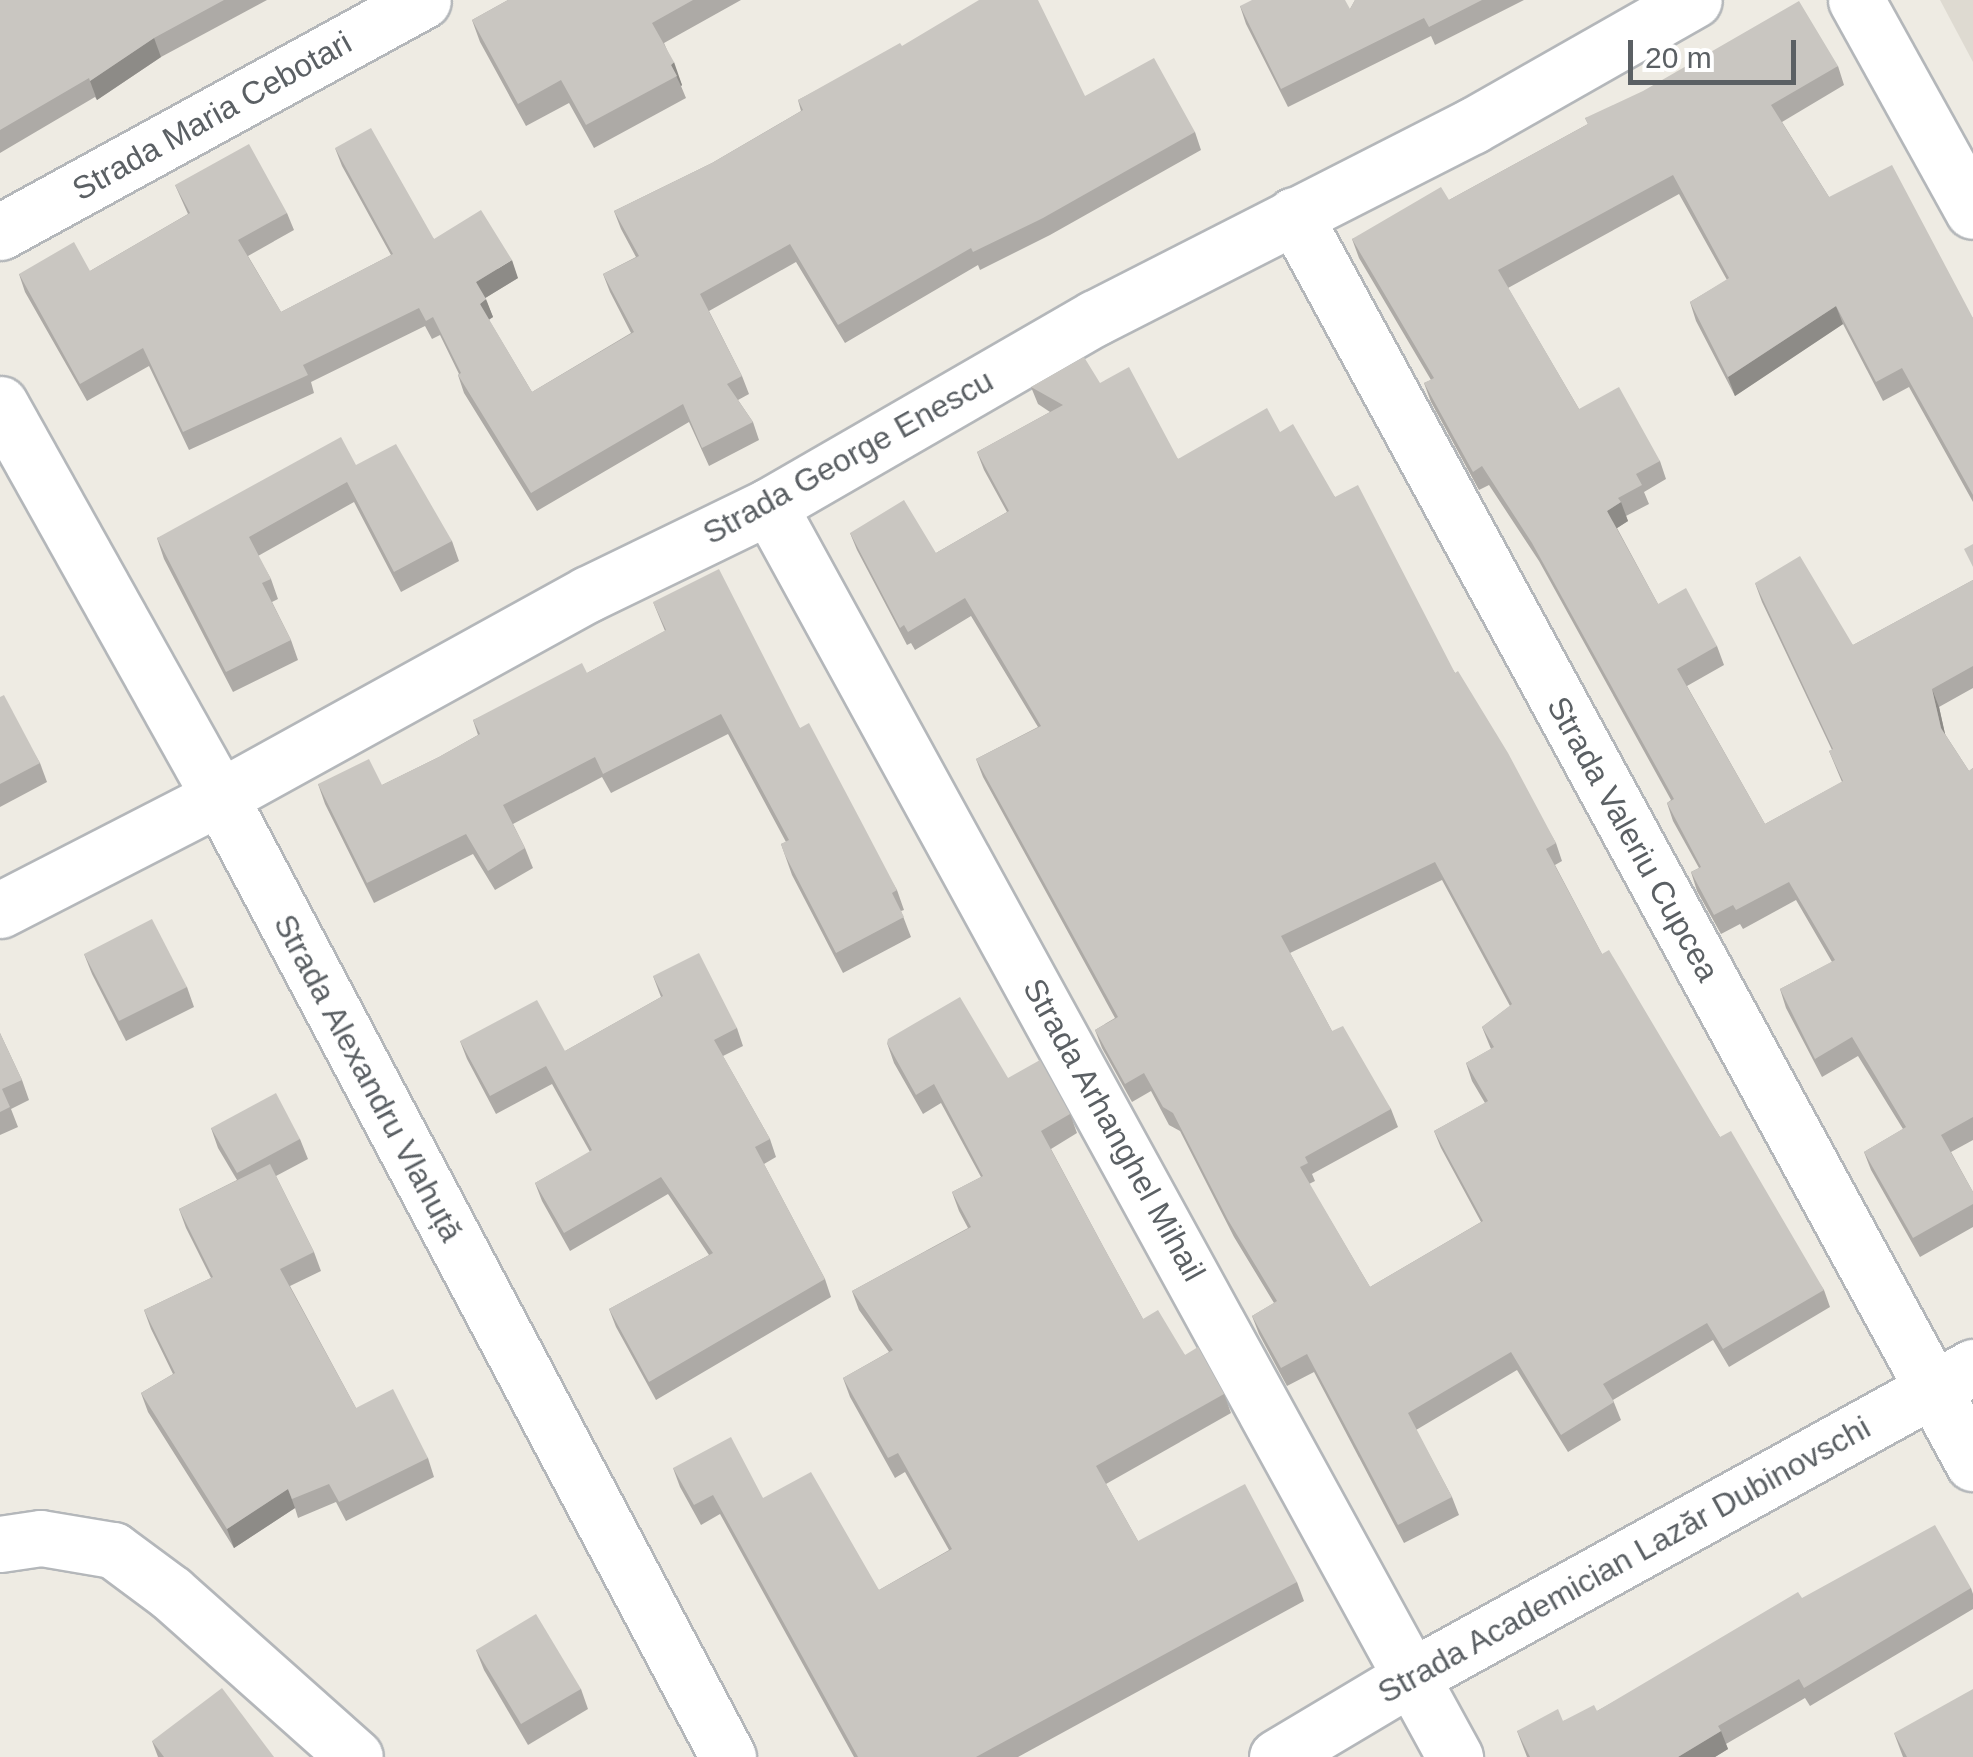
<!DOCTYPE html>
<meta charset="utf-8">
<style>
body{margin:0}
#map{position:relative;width:1973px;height:1757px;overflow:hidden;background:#eeebe3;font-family:Helvetica,sans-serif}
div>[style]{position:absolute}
.education>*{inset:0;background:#dedad1}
.roads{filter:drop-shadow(2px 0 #b4b7ba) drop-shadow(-2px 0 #b4b7ba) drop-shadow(0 2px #b4b7ba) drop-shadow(0 -2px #b4b7ba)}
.street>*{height:55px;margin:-27.5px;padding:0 27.5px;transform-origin:27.5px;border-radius:27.5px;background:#fff}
.secondary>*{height:55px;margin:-27.5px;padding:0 27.5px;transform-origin:27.5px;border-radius:27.5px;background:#fff}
.wall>*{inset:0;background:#adaaa6}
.shaded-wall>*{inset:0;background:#8d8b87}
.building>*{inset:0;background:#c9c6c1}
span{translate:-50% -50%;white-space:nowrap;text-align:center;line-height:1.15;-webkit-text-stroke:8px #fff;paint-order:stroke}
.street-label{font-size:32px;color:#5b6064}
.scale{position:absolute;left:1628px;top:40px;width:168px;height:45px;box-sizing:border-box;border:5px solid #5b6064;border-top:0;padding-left:12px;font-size:30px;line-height:35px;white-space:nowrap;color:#5b6064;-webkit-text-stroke:8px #fff;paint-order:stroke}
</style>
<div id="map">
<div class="education">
<i style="clip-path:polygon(1940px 0,1973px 0,1973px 62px)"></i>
</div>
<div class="roads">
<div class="street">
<i style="left:1856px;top:0;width:241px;rotate:61deg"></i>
<i style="left:1294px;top:215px;width:1421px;rotate:61.45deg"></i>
<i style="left:0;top:232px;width:482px;rotate:-28.7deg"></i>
<i style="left:769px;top:506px;width:1427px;rotate:61.26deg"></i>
<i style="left:0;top:910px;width:247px;rotate:-27.2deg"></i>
<i style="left:220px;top:797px;width:420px;rotate:-28.9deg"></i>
<i style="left:588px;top:594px;width:201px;rotate:-25.9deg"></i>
<i style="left:769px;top:506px;width:376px;rotate:-30deg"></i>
<i style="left:1095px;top:318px;width:423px;rotate:-27deg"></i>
<i style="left:1472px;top:126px;width:255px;rotate:-29.6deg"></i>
<i style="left:0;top:1544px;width:41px;rotate:-8.3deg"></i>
<i style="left:41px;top:1538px;width:73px;rotate:9.5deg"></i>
<i style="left:113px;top:1550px;width:72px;rotate:36.6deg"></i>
<i style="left:171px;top:1593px;width:246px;rotate:41.7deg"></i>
</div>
<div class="secondary">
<i style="left:0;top:404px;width:450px;rotate:60.8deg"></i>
<i style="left:220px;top:797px;width:1086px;rotate:62.11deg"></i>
<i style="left:1277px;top:1757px;width:156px;rotate:-30.8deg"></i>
<i style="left:1411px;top:1677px;width:642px;rotate:-28.88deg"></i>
</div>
</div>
<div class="wall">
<i style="clip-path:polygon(0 0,267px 0,161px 57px,97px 100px,95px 97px,0 153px)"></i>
<i style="clip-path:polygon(508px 0,741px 0,664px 43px,682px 85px,681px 86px,686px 98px,594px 148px,569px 103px,526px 126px,480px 42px,472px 20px)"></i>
<i style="clip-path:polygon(1355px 0,1524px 0,1435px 45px,1431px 36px,1288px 107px,1246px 24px,1240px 6px,1350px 9px)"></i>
<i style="clip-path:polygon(902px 46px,1085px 96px,1195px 132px,1201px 150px,1050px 235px,980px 270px,978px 265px,845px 343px,796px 262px,709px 311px,742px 376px,749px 394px,738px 400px,753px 422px,759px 440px,709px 466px,689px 422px,537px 511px,464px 393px,458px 375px,459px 374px,440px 335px,432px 339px,425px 326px,311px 382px,314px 393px,189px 450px,149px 366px,87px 401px,25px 292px,19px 274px,90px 271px,188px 214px,175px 185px,287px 213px,294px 230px,248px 256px,281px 312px,391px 255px,342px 166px,335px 148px,434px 239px,518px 278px,485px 298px,493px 317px,489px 320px,532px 392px,631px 333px,610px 292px,603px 274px,636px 257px,621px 229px,614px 211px,712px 163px,801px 111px,798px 100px)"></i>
<i style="clip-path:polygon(1838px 66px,1844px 85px,1782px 122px,1829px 197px,1973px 318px,1973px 502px,1909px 387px,1883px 401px,1843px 324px,1735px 396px,1696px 321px,1690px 302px,1727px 280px,1679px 194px,1508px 288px,1579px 409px,1660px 461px,1666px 479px,1644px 492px,1649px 504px,1626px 516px,1628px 521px,1617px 528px,1658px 604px,1717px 646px,1724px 665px,1687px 686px,1765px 824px,1842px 782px,1829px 751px,1832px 750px,1762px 602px,1755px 583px,1853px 645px,1973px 580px,1973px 688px,1939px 707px,1945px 734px,1969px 771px,1973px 768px,1973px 1140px,1951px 1152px,1973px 1192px,1973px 1227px,1920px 1257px,1871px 1170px,1864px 1152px,1903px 1129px,1858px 1056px,1822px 1077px,1786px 1008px,1780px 989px,1832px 962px,1796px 900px,1743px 929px,1740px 924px,1721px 934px,1697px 891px,1691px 872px,1699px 868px,1673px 821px,1667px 803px,1671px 800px,1539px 561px,1489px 485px,1479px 490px,1431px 402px,1424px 383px,1431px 380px,1359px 258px,1352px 239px,1449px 200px,1588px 124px,1585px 118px)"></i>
<i style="clip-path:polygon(evenodd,1100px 383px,1178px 459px,1280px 432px,1335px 497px,1455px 673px,1556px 843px,1562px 861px,1555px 865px,1602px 954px,1720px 1137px,1824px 1290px,1830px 1307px,1729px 1367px,1713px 1340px,1613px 1400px,1621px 1420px,1568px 1452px,1517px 1370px,1416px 1430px,1452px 1497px,1459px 1515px,1404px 1543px,1314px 1372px,1287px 1386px,1259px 1334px,1252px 1316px,1274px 1303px,1234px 1237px,1180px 1131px,1169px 1125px,1151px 1091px,1132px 1102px,1102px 1048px,1095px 1030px,1115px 1018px,983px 777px,976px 759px,1038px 727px,971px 616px,915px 650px,911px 643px,907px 645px,857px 550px,850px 533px,936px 553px,1007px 512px,984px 470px,977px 452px,1050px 412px,1038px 404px,1031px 387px,1100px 383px,1442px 880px,1510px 1006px,1482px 1027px,1491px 1049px,1466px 1063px,1472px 1081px,1485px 1103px,1434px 1131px,1441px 1148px,1481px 1222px,1370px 1287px,1309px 1184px,1315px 1181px,1312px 1174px,1398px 1127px,1391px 1109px,1332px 1031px,1290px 953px,1442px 880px)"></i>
<i style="clip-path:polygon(356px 465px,452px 541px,459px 561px,401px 592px,354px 502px,258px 556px,271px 579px,278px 599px,272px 602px,291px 640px,298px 660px,233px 692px,164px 559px,157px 538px)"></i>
<i style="clip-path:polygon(653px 602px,800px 728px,897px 890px,904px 910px,901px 911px,911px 937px,843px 973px,792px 875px,781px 844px,786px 842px,728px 734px,611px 793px,602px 777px,513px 824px,525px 848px,533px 868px,495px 890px,473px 854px,374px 903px,325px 804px,318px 784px,382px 785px,439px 757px,478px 735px,473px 720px,587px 673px,665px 631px)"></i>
<i style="clip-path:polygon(0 697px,40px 763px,47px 782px,0 807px)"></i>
<i style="clip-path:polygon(84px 954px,187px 987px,194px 1007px,126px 1041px,92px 974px)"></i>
<i style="clip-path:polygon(653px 976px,737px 1028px,743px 1046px,723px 1056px,770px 1139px,776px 1157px,764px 1164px,825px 1279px,831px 1297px,656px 1400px,616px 1327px,609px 1309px,709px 1255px,668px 1194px,570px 1251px,542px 1201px,535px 1183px,590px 1152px,552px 1084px,496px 1114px,467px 1059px,460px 1041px,565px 1051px,661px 997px)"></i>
<i style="clip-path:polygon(0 1033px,22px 1080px,29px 1100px,11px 1109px,18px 1127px,0 1135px)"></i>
<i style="clip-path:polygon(887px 1043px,1008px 1078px,1070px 1114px,1077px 1133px,1051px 1149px,1104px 1248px,1143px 1319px,1185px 1355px,1224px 1394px,1231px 1413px,1106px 1484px,1138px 1541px,1297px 1582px,1304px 1601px,1018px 1757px,854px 1757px,720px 1514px,701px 1525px,680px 1487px,673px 1468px,763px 1498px,879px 1590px,949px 1550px,905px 1472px,895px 1478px,850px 1397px,843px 1378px,889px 1352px,859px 1310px,852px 1291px,968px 1228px,959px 1211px,952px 1192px,981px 1177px,941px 1103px,923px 1114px,894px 1063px)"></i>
<i style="clip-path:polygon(211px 1128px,300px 1139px,308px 1159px,276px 1176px,314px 1252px,321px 1271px,290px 1286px,356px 1408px,428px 1458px,434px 1477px,346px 1521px,336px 1502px,298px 1518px,295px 1508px,234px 1548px,148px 1412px,141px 1393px,173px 1374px,151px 1329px,144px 1310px,211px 1278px,186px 1228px,179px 1209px,237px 1180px,218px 1148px)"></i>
<i style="clip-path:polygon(1971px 1588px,1973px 1594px,1973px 1609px,1810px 1706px,1805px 1698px,1726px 1744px,1728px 1749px,1715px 1757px,1527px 1757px,1517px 1731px,1563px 1721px,1597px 1711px,1802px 1598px)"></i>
<i style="clip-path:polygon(476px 1650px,581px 1689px,588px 1709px,528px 1745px,484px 1670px)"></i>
<i style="clip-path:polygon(1894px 1733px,1973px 1757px,1903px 1757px)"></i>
<i style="clip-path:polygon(152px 1741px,274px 1757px,158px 1757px)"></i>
</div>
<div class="shaded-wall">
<i style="clip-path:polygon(154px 38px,161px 57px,97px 100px,90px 81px)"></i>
<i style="clip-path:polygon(674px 62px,682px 85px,681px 86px,671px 65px)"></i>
<i style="clip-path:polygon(512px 260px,518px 278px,482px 300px,476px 282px)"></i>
<i style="clip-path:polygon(486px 299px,493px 317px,486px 321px,480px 304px)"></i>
<i style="clip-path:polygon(1836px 306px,1843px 324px,1735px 396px,1728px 377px)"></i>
<i style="clip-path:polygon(1621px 502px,1628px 521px,1614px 530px,1607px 511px)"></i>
<i style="clip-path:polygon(1932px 689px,1939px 707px,1948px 747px,1941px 728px)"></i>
<i style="clip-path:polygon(288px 1489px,295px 1508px,234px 1548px,227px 1529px)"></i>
<i style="clip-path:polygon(1721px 1731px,1728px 1749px,1715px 1757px,1678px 1757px)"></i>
</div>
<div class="building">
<i style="clip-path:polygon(0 0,224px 0,154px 38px,90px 81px,89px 78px,0 130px)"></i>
<i style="clip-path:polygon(508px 0,693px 0,652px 23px,674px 62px,671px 65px,677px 76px,586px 125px,561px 80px,518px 104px,472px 20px)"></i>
<i style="clip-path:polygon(979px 0,1038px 0,1085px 96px,1154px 58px,1195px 132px,1043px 218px,973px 252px,971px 248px,838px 325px,790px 244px,700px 294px,742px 376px,727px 384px,753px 422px,702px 448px,683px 404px,531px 493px,458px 375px,461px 373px,433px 317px,426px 321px,419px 308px,303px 365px,308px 375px,183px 432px,143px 348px,80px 384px,19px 274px,74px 242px,90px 271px,190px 213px,175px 185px,249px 144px,287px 213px,238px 240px,281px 312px,393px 254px,335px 148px,371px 128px,434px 239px,481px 210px,512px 260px,476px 282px,486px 299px,480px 304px,532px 392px,634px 332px,603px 274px,639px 256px,614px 211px,712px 163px,803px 110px,798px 100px,900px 43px,902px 46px)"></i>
<i style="clip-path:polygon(1252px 0,1345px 0,1350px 9px,1355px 0,1482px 0,1429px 27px,1424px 18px,1281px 89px,1240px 6px)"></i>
<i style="clip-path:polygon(1799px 1px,1838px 66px,1771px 105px,1829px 197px,1892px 165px,1973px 318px,1973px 495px,1902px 368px,1876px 382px,1836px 306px,1728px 377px,1690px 302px,1729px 278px,1673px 175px,1498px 270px,1579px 409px,1619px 387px,1660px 461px,1636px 474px,1642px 485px,1618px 498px,1621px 502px,1607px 511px,1658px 604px,1686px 588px,1717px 646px,1677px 669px,1765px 824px,1843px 781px,1829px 751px,1833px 749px,1755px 583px,1800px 556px,1853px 645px,1973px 580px,1973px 666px,1932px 689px,1941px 728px,1969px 771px,1973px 768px,1973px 1117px,1941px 1135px,1973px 1192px,1973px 1204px,1913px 1238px,1864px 1152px,1906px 1127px,1852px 1037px,1815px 1059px,1780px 989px,1835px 960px,1789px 882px,1736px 910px,1733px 905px,1714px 915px,1691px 872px,1701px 867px,1667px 803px,1674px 799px,1532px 543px,1482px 466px,1473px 472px,1424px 383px,1434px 378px,1352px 239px,1441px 187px,1449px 200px,1588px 124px,1585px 118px,1643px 91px)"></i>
<i style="clip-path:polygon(evenodd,1084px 357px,1100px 383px,1129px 367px,1178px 459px,1267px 408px,1280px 432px,1293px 424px,1335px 497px,1358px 485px,1455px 673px,1458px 671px,1508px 753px,1556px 843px,1546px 849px,1602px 954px,1609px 950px,1720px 1137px,1731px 1131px,1824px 1290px,1723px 1349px,1707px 1323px,1603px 1384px,1614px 1402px,1561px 1435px,1511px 1352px,1408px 1413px,1452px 1497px,1398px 1525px,1307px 1354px,1281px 1368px,1252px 1316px,1277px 1301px,1228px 1220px,1173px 1113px,1163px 1107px,1144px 1073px,1125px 1084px,1095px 1030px,1118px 1017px,976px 759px,1041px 726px,965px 598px,908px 632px,904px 625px,900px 628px,850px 533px,904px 500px,936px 553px,1009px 511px,977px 452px,1063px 405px,1031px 387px,1084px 357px,1435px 862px,1512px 1004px,1482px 1027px,1494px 1047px,1466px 1063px,1488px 1101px,1434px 1131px,1483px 1221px,1370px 1287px,1300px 1167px,1308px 1163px,1305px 1157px,1391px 1109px,1343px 1026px,1332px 1031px,1281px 936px,1435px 862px)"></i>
<i style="clip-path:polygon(341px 437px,356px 465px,396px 444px,452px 541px,394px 572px,347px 482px,249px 537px,271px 579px,262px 583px,291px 640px,226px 672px,157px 538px)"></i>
<i style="clip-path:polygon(1973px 544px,1973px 567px,1964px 549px)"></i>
<i style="clip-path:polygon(719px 569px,800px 728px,809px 723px,863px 825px,897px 890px,892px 893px,904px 917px,836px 953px,785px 855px,781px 844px,789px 840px,721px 714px,603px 774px,595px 757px,503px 805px,525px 848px,488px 871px,466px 834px,367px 883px,318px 784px,369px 759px,382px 785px,439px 757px,480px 734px,473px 720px,582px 663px,587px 673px,666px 630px,653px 602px)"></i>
<i style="clip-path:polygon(4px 695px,40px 763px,0 784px,0 697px)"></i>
<i style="clip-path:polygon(152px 919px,187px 987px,119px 1021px,84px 954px)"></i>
<i style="clip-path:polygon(699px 953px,737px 1028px,714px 1040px,770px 1139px,755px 1147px,825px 1279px,649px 1382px,609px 1309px,713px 1253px,661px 1177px,564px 1233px,535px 1183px,592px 1150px,546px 1066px,490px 1096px,460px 1041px,537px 1000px,565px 1051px,663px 996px,653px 976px)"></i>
<i style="clip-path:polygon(960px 997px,1008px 1078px,1040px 1060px,1070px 1114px,1041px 1131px,1104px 1248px,1143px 1319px,1158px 1310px,1185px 1355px,1198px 1347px,1224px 1394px,1096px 1466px,1138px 1541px,1245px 1484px,1297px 1582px,976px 1757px,858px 1757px,713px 1495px,694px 1505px,673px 1468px,731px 1437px,763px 1498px,811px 1472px,879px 1590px,952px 1549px,898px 1453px,888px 1458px,843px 1378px,893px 1350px,852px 1291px,971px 1227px,952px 1192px,983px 1176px,934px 1084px,916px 1095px,887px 1043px,888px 1039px)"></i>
<i style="clip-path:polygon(0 1033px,22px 1080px,2px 1089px,10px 1107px,0 1112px)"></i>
<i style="clip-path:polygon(276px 1093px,300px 1139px,237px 1173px,211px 1128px)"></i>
<i style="clip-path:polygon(270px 1164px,314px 1252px,280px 1269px,356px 1408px,393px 1389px,428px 1458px,339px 1502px,329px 1484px,292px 1499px,288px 1489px,227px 1529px,141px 1393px,175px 1373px,144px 1310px,213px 1277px,179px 1209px)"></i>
<i style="clip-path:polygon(1935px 1525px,1971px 1588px,1804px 1688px,1799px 1679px,1718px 1726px,1721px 1731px,1678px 1757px,1530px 1757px,1517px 1731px,1558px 1709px,1563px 1721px,1594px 1705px,1597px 1711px,1798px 1592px,1802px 1598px)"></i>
<i style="clip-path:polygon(536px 1614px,581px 1689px,521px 1724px,476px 1650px)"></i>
<i style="clip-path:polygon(222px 1688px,274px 1757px,164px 1757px,152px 1741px)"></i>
<i style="clip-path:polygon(1973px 1689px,1973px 1757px,1907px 1757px,1894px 1733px)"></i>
</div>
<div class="street-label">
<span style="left:212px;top:116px;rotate:-29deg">Strada Maria Cebotari</span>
<span style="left:848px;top:457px;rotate:-29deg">Strada George Enescu</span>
<span style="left:1633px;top:839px;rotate:61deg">Strada Valeriu Cupcea</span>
<span style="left:368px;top:1078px;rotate:62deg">Strada Аlexandru Vlahuță</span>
<span style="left:1114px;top:1130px;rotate:61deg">Strada Arhanghel Mihail</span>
<span style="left:1624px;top:1560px;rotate:-29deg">Strada Academician Lazăr Dubinovschi</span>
</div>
<div class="scale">20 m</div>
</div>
